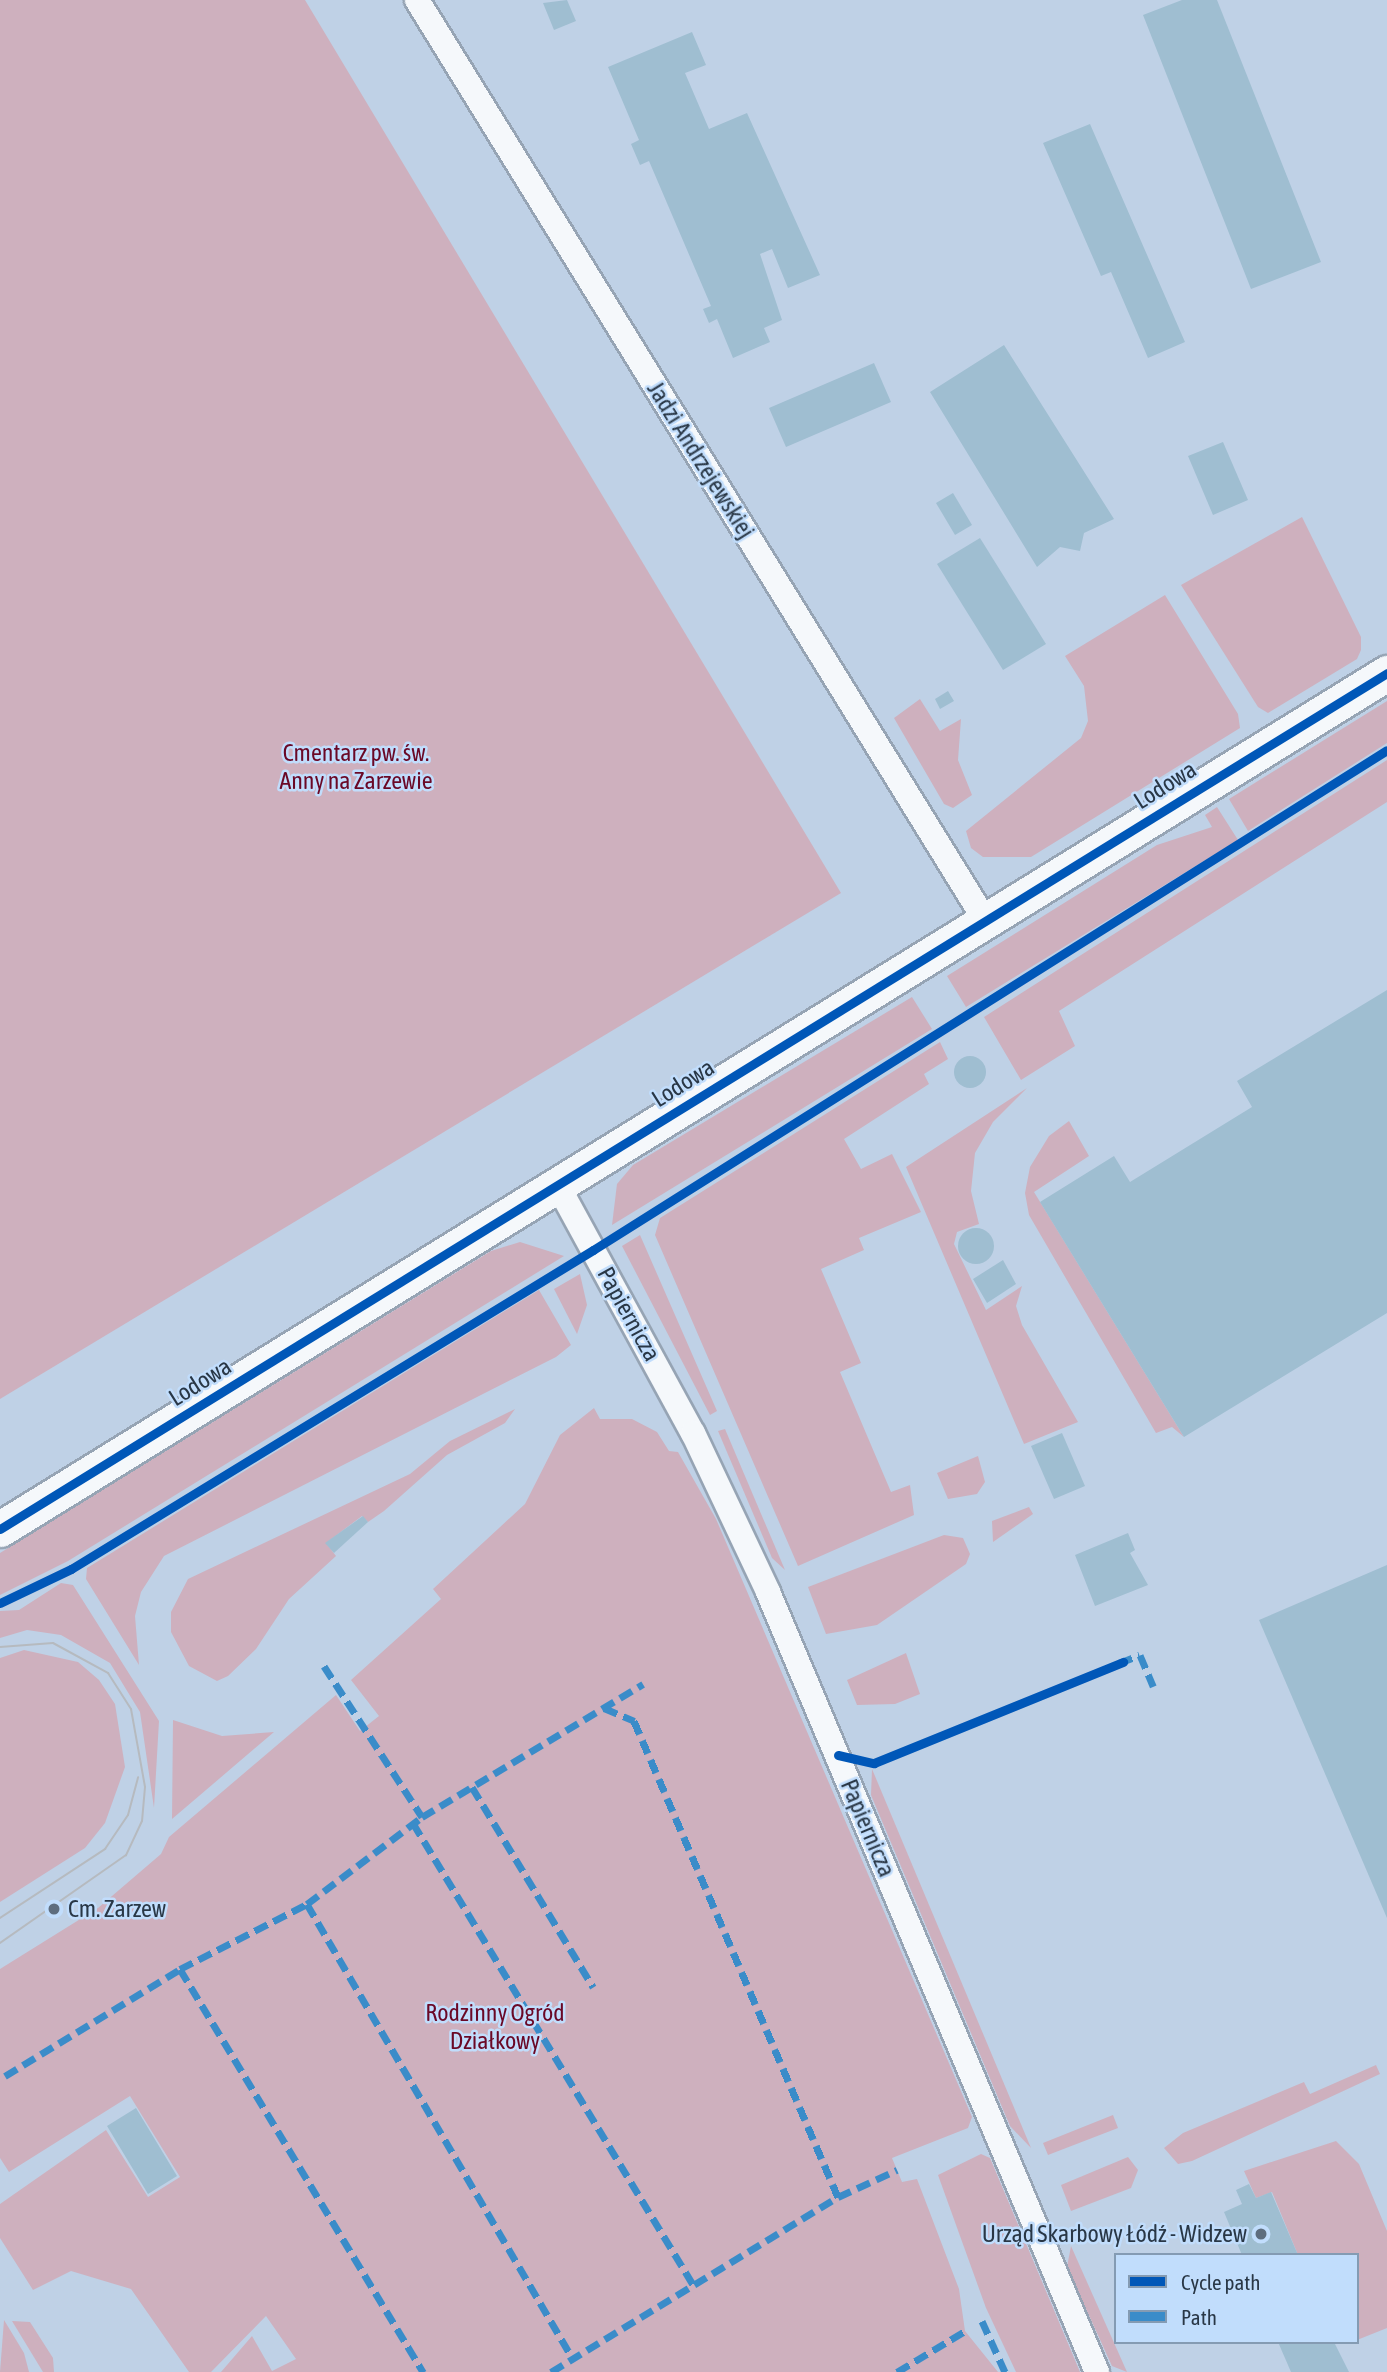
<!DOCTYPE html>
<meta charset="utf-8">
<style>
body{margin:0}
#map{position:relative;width:1387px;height:2372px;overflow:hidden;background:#bfd1e6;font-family:"Asap Condensed",sans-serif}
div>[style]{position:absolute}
.green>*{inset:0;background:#ceb0be}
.building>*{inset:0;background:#9fbed1}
.round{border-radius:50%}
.roads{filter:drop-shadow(2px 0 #96a4b4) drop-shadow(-2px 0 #96a4b4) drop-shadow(0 2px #96a4b4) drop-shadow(0 -2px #96a4b4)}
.street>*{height:24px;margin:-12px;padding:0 12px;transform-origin:12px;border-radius:12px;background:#f5f8fb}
.secondary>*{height:35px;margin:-17.5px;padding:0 17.5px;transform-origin:17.5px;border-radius:17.5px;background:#f5f8fb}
.tram>*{height:2px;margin:-1px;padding:0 1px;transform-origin:1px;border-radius:1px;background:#b6babf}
.quiet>*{height:7px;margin-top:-3.5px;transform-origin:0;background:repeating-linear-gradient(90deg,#3a8cc9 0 14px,transparent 0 21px)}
.cycleway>*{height:9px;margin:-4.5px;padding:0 4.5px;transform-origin:4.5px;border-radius:4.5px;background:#0057b8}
.dots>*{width:19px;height:19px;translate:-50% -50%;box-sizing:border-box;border:4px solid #c1ddfc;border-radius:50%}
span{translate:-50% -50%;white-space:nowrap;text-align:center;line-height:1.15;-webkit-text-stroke:5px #c1ddfc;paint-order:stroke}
.street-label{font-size:24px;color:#293746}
.park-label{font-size:24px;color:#6a0826}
.poi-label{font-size:24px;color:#293746}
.left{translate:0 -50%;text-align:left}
.right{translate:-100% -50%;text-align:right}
.legend{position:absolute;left:1114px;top:2253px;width:245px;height:91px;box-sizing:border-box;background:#c1ddfc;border:2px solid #849bb3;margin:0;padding:9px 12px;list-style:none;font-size:21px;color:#293746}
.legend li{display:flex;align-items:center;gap:14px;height:35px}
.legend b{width:35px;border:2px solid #849bb3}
</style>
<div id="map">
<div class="green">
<i style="clip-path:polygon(0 0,305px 0,841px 893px,0 1399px)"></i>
<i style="clip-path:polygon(1302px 517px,1361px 637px,1361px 650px,1357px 659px,1268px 713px,1258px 707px,1181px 585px)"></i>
<i style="clip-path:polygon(1165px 595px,1238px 714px,1240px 728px,1031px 857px,983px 857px,971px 848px,966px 831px,1081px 738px,1088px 721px,1084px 686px,1065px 656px)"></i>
<i style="clip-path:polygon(920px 699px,940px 731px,961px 719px,958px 760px,972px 795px,953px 808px,944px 804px,894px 718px)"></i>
<i style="clip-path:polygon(1387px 701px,1387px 743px,1248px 831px,1229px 799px)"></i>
<i style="clip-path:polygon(1387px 760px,1387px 802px,1059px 1011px,1075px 1046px,1021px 1080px,984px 1017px)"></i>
<i style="clip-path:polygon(1217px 807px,1238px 840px,966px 1007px,947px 976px,1157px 845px,1212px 827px,1205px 815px)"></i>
<i style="clip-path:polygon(912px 997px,932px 1029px,612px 1225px,617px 1184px,633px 1165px)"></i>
<i style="clip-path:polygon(940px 1042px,948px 1059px,924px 1074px,929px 1084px,844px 1139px,861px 1169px,892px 1154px,921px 1212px,859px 1238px,864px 1250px,821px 1269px,861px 1363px,840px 1372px,891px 1492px,910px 1485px,914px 1515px,798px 1566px,655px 1235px,660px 1218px)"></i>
<i style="clip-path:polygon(1027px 1088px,993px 1122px,975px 1153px,971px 1191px,979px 1224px,957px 1232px,954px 1244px,986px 1310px,1022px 1286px,1016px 1306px,1022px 1325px,1078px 1422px,1024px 1444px,906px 1167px)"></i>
<i style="clip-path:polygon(1069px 1121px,1089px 1156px,1034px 1192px,1184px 1437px,1172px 1427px,1156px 1433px,1029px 1215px,1025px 1193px,1030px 1167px,1049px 1136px)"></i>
<i style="clip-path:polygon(640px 1235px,717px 1411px,710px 1415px,622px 1246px)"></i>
<i style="clip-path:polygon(520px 1242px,564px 1256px,68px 1561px,0 1595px,0 1553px,491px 1251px)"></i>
<i style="clip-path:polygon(580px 1274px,587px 1305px,577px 1334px,554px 1289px)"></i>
<i style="clip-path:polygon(539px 1290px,571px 1345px,556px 1357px,164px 1556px,141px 1592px,135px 1616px,139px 1665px,86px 1579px,87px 1568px)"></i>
<i style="clip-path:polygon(594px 1408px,600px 1419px,632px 1419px,657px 1432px,669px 1451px,678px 1452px,716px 1519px,972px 2117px,968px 2128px,892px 2158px,902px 2182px,917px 2179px,959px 2289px,965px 2331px,998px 2372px,221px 2372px,252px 2336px,272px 2371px,296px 2359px,266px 2316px,211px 2372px,189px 2372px,131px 2289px,71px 2271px,33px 2290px,0 2238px,0 2204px,106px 2130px,148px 2197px,180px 2177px,130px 2096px,9px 2172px,0 2158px,0 1969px,98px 1908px,161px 1854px,169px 1837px,336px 1695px,360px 1731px,379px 1716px,351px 1680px,441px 1599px,433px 1589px,525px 1504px,560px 1435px)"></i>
<i style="clip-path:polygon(515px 1409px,505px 1423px,447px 1455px,384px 1511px,368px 1522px,362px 1516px,326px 1543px,336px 1556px,289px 1599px,256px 1649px,228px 1676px,217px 1681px,189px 1666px,171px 1632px,171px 1612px,188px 1579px,410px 1474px,450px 1441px)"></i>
<i style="clip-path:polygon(725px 1429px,785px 1570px,772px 1558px,718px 1431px)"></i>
<i style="clip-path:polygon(978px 1456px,985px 1482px,977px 1494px,948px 1499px,937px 1473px)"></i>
<i style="clip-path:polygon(1029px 1507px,1033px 1514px,993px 1542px,992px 1521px)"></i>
<i style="clip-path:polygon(944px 1535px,963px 1538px,970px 1554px,966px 1564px,877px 1625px,826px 1634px,808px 1587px)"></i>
<i style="clip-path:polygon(61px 1583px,73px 1585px,159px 1721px,154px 1808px,140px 1712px,110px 1663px,61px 1635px,27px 1630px,0 1638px,0 1611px,19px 1610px)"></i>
<i style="clip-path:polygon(24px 1650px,78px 1662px,99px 1680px,115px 1704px,125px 1767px,105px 1823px,85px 1848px,0 1902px,0 1658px)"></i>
<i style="clip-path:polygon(906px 1653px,920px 1694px,895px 1704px,857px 1705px,847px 1680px)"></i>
<i style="clip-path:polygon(173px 1720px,222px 1736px,274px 1732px,172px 1819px)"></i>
<i style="clip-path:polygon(872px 1769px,1031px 2148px,1010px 2126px,871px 1795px)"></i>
<i style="clip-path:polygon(1376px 2065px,1380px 2074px,1192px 2161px,1178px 2164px,1164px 2148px,1183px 2133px,1304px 2082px,1310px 2094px)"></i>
<i style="clip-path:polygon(1113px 2115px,1118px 2128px,1048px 2155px,1043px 2143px)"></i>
<i style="clip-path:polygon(1336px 2141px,1359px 2164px,1387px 2231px,1387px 2328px,1357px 2340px,1357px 2255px,1298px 2255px,1272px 2192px,1256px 2198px,1244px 2171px)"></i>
<i style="clip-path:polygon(981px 2154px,990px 2158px,1080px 2372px,1016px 2372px,986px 2308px,938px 2175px)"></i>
<i style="clip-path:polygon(1128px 2157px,1138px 2170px,1131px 2188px,1071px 2211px,1061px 2185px)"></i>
<i style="clip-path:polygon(1071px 2246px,1127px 2372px,1112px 2366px,1067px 2267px)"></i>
<i style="clip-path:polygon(4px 2320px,24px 2353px,29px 2372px,0 2372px)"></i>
<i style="clip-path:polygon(12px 2321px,30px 2322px,53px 2358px,54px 2372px,43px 2372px)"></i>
</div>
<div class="building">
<i style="clip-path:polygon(567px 0,576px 21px,554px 30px,543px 3px)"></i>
<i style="clip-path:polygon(1182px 0,1217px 0,1321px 262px,1251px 289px,1143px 15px)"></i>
<i style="clip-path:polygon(692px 32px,706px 65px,685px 73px,709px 129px,747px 113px,820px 275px,788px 288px,772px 249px,760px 254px,782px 320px,764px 328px,770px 342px,733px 358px,717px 319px,709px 323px,703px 309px,711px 306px,649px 161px,640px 165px,631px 144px,639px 140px,608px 67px)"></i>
<i style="clip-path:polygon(1090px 124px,1185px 342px,1148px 358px,1111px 272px,1101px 276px,1043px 143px)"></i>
<i style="clip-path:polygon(1004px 345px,1114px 519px,1084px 533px,1080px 551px,1060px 547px,1037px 567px,930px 392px)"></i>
<i style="clip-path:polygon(874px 363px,891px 402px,786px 447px,769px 408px)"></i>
<i style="clip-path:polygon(1223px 442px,1248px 500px,1213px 515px,1188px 456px)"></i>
<i style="clip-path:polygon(953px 493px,972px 525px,955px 535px,936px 503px)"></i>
<i style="clip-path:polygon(980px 538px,1046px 644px,1003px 670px,937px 564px)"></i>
<i style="clip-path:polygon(948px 691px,954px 701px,940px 709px,935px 699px)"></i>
<i style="clip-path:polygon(1387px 990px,1387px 1313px,1184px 1437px,1040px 1202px,1114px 1156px,1130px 1182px,1252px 1107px,1237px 1081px)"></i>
<i class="round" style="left:954px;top:1056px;width:32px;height:32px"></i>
<i class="round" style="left:958px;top:1228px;width:36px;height:36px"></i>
<i style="clip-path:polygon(1003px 1260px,1016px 1284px,987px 1303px,973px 1279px)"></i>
<i style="clip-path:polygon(1062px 1433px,1085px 1486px,1054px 1499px,1031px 1446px)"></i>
<i style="clip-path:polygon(363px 1516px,368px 1522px,334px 1553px,325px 1543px)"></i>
<i style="clip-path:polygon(1128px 1533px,1135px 1550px,1130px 1553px,1148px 1585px,1095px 1606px,1075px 1555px)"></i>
<i style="clip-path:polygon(1387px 1565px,1387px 1918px,1259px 1620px)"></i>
<i style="clip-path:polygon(136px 2108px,177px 2176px,148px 2194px,107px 2126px)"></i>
<i style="clip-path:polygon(1249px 2184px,1256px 2198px,1271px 2192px,1298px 2255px,1242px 2255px,1224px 2212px,1242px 2204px,1236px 2190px)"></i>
<i style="clip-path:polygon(1278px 2342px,1334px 2342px,1349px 2372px,1291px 2372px)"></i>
</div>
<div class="roads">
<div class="street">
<i style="left:417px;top:0;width:1081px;rotate:58.31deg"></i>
<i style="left:557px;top:1184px;width:284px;rotate:61.4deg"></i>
<i style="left:693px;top:1433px;width:176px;rotate:64.7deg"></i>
<i style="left:768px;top:1592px;width:847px;rotate:67.13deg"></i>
</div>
<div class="secondary">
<i style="left:0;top:1529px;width:1630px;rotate:-31.68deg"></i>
</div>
</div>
<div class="tram">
<i style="left:0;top:1647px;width:53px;rotate:-4.3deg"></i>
<i style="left:53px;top:1643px;width:63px;rotate:28.6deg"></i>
<i style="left:108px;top:1673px;width:43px;rotate:57.4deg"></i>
<i style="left:131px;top:1709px;width:79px;rotate:79.8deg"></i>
<i style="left:145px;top:1787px;width:34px;rotate:95deg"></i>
<i style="left:142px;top:1821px;width:38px;rotate:115deg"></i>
<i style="left:126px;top:1855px;width:154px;rotate:145.1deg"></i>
<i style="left:0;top:1918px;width:126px;rotate:-33.3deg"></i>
<i style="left:105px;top:1849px;width:41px;rotate:-55.9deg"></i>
<i style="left:128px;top:1815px;width:39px;rotate:-75deg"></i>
</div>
<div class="quiet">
<i style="left:1119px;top:1663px;width:22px;rotate:-21deg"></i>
<i style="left:1140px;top:1655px;width:34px;rotate:67deg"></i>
<i style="left:324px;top:1666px;width:180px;rotate:57deg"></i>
<i style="left:604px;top:1708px;width:33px;rotate:23deg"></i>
<i style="left:634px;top:1721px;width:518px;rotate:66.8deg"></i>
<i style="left:472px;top:1787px;width:234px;rotate:58.8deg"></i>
<i style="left:413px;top:1823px;width:542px;rotate:58.75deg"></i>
<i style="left:307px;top:1904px;width:527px;rotate:59.69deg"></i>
<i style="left:180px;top:1969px;width:471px;rotate:58.9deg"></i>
<i style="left:5px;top:2076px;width:205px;rotate:-31.4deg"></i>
<i style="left:180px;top:1969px;width:143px;rotate:-27.1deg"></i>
<i style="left:307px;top:1904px;width:144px;rotate:-37.1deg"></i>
<i style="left:422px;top:1817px;width:258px;rotate:-31deg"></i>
<i style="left:982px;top:2321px;width:56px;rotate:65.7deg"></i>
<i style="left:551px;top:2372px;width:336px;rotate:-31.4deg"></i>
<i style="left:838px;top:2197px;width:65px;rotate:-24.6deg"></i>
<i style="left:897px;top:2372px;width:79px;rotate:-31.1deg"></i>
</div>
<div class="cycleway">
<i style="left:0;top:1529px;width:1630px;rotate:-31.68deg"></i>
<i style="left:0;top:1603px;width:79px;rotate:-25.6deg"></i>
<i style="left:71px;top:1569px;width:612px;rotate:-31.43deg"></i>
<i style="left:593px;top:1250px;width:938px;rotate:-32.2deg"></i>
<i style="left:838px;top:1755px;width:37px;rotate:13deg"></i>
<i style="left:874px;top:1763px;width:269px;rotate:-22.1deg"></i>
</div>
<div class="dots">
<i style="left:54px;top:1909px;background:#5e6d7e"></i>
<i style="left:1261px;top:2234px;background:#5e6d7e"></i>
</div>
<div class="street-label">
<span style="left:701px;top:460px;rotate:58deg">Jadzi Andrzejewskiej</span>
<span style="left:1165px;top:785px;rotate:-32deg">Lodowa</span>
<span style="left:683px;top:1083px;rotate:-32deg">Lodowa</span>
<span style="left:629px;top:1314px;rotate:61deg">Papiernicza</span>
<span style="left:200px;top:1382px;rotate:-32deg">Lodowa</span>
<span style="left:868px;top:1828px;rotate:67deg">Papiernicza</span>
</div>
<div class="park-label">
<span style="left:356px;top:767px">Cmentarz pw. św.<br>Anny na Zarzewie</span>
<span style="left:495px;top:2027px">Rodzinny Ogród<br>Działkowy</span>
</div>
<div class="poi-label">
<span class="left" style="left:68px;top:1909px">Cm. Zarzew</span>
<span class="right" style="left:1247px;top:2234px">Urząd Skarbowy Łódź - Widzew</span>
</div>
<ul class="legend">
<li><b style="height:9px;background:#0057b8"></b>Cycle path</li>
<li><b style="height:9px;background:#3a8cc9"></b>Path</li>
</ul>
</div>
